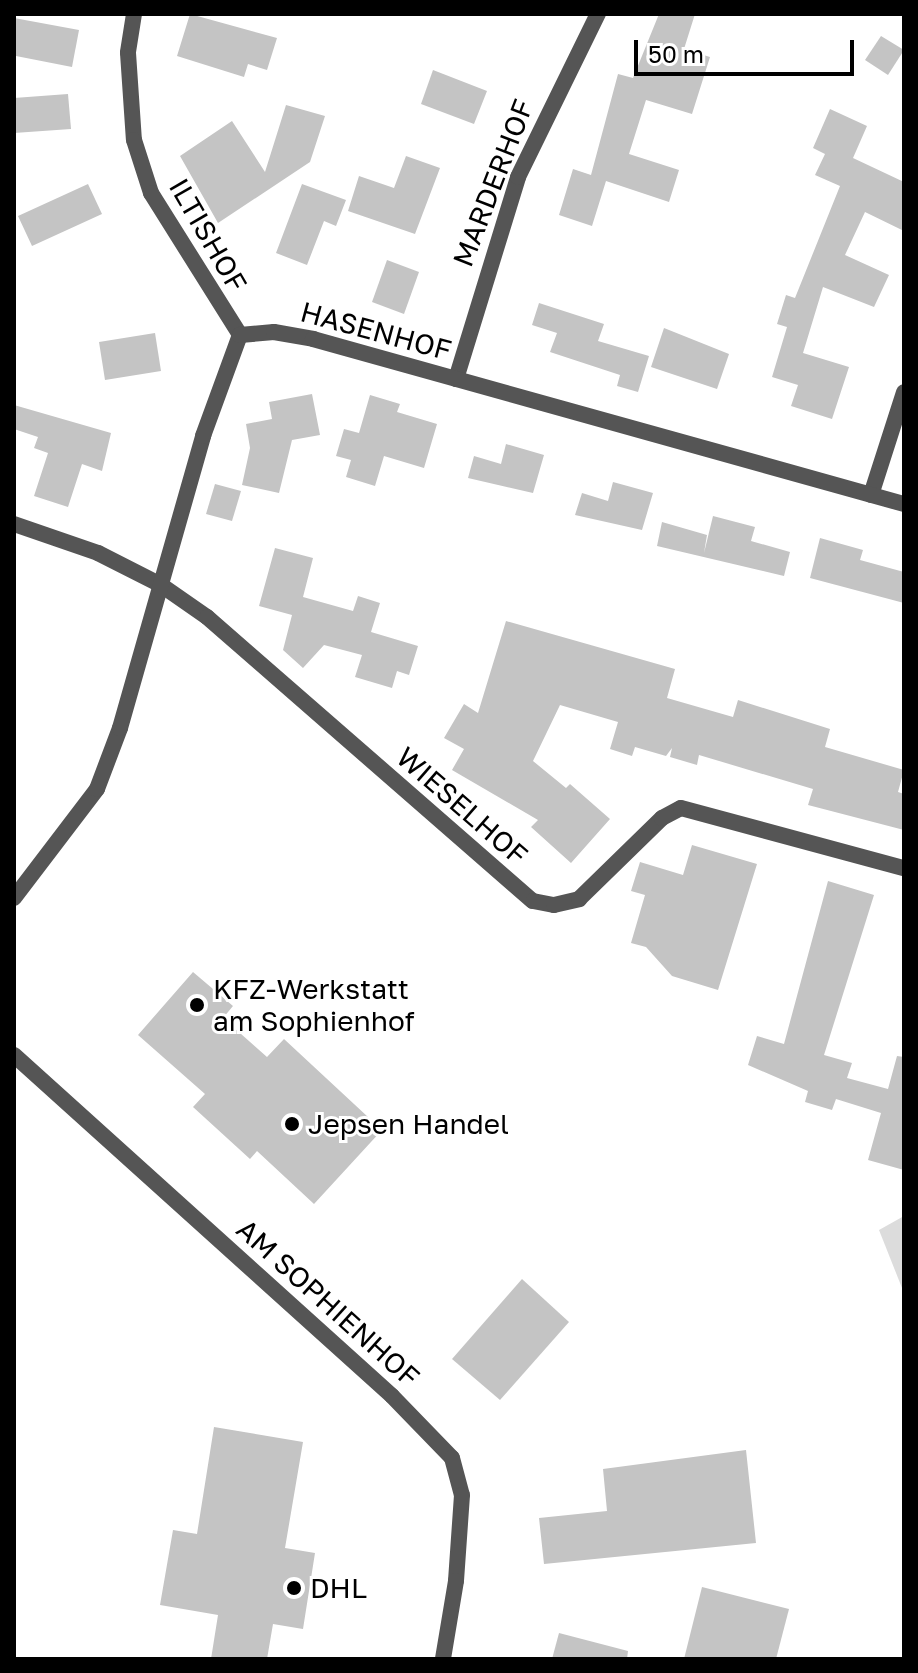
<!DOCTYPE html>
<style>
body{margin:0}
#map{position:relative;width:918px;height:1673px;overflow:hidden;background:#fff;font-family:"Golos Text",sans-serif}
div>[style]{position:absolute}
.green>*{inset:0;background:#dcdcdc}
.building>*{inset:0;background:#c4c4c4}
.minor>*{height:16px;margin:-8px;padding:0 8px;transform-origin:8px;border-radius:8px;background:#555}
.dots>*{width:22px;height:22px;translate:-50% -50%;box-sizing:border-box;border:4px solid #fff;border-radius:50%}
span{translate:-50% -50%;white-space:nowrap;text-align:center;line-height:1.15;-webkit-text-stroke:6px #fff;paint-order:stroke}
.street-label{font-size:28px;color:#000}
.poi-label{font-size:28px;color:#000}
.left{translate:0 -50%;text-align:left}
.frame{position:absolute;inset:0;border:16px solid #000;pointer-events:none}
.scale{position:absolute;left:634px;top:40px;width:220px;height:36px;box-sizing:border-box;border:4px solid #000;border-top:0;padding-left:10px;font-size:24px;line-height:28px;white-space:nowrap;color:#000;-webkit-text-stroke:6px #fff;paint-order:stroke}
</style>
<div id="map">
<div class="green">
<i style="clip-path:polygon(904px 1216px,904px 1293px,879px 1230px)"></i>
</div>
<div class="building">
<i style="clip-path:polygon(190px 14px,277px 38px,267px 70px,248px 64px,244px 77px,177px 56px)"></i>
<i style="clip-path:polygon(659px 14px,695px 14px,684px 49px,710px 57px,692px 114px,646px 100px,629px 154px,679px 170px,669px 202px,606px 181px,592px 226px,559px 215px,573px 169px,591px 175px,618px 74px,633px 78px)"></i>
<i style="clip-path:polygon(14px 18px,79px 30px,72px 67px,16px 56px)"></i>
<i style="clip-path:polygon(881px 36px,904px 50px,888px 75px,865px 60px)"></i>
<i style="clip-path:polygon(433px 70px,487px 91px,474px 124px,421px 104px)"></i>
<i style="clip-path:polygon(68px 94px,71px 129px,14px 133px,14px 98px)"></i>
<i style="clip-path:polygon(286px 105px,325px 116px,310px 162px,218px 223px,180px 156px,232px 121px,265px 172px)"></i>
<i style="clip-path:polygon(830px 109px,867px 126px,853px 158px,904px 182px,904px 231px,865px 212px,845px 255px,889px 275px,874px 307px,823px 287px,803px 353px,849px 367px,832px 419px,791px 406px,798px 385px,772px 377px,787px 327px,777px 324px,786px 295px,795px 298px,840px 186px,815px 175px,825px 154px,813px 148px)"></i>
<i style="clip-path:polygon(406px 156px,440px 168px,415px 234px,348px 211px,359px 176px,394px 188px)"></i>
<i style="clip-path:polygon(88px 184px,102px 214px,32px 246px,18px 216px)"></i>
<i style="clip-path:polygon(302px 184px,346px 200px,336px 226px,324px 221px,307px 265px,276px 253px)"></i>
<i style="clip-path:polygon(387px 260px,419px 272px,404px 314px,372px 302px)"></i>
<i style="clip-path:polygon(539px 303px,604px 324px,598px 341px,649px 356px,638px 392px,617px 386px,620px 375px,550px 352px,557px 333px,532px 325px)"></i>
<i style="clip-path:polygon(664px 328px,729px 354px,717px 389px,651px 367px)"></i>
<i style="clip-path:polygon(155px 333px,161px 371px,105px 380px,99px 342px)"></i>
<i style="clip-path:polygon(312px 394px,320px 435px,292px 440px,279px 493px,242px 485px,250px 448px,246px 424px,272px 419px,269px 402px)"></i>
<i style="clip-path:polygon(370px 395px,400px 404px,397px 412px,437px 424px,424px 468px,384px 456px,375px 486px,346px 477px,351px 460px,336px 456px,344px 429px,359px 433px)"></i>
<i style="clip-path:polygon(14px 405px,111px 433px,102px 471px,82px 464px,68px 507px,34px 496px,48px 453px,34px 448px,38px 437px,14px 429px)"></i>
<i style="clip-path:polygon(506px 444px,544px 455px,533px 493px,468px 478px,474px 456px,501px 464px)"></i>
<i style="clip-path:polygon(613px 482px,653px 493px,642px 530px,575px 515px,582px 493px,608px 501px)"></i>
<i style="clip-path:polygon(215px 484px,241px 491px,232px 521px,206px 514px)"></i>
<i style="clip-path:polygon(713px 516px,755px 527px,751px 541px,790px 552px,784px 576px,657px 546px,662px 522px,707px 535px,704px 553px)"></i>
<i style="clip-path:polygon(820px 538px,863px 550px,860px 560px,904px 572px,904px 603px,810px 578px)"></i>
<i style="clip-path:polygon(275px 548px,313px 558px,303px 597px,353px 611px,358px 596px,380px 603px,371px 632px,418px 646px,409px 675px,397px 671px,392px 688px,355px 677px,362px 655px,324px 645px,303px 668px,283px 650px,292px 615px,259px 606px)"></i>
<i style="clip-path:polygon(506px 621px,675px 669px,667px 698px,733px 717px,738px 700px,830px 729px,825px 747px,904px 770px,898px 792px,904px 794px,904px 830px,808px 805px,813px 789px,699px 755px,697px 765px,670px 757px,672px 748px,666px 756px,635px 747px,632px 756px,610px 749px,618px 722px,560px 705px,533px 761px,566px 788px,570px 784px,610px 819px,571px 863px,531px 827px,538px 820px,452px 770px,464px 749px,444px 738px,464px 704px,478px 713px)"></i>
<i style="clip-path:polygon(692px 845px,757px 864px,718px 990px,672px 976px,646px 947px,631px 943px,645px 895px,631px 891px,640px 862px,683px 875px)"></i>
<i style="clip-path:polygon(828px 881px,874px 895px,824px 1055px,852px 1063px,847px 1078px,888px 1089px,897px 1056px,904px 1057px,904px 1170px,868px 1160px,881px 1113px,836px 1099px,832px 1110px,805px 1102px,808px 1091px,748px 1065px,757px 1036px,784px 1044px)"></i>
<i style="clip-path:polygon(193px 972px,233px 1006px,223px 1018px,267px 1057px,284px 1039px,382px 1130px,314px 1204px,257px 1151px,250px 1159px,193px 1107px,205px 1094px,138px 1035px)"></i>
<i style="clip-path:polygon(522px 1279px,569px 1322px,500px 1400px,452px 1359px)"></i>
<i style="clip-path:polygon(214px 1427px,303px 1442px,285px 1548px,315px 1553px,303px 1629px,273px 1624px,267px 1659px,211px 1659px,218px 1615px,160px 1605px,173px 1530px,197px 1534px)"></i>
<i style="clip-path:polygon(746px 1450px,756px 1543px,544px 1564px,539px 1518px,607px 1511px,603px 1469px)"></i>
<i style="clip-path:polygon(702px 1587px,789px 1609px,776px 1659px,684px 1659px)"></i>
<i style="clip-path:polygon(559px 1633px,628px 1651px,627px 1659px,552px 1659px)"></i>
</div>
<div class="minor">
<i style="left:134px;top:14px;width:39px;rotate:99deg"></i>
<i style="left:128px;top:53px;width:87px;rotate:86.1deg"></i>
<i style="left:134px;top:140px;width:56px;rotate:72.2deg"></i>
<i style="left:151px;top:193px;width:168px;rotate:57.9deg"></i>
<i style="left:456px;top:379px;width:211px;rotate:-72.9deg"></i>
<i style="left:518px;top:177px;width:182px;rotate:-63.9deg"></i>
<i style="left:871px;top:495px;width:108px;rotate:-72.2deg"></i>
<i style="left:14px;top:524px;width:89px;rotate:19deg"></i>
<i style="left:98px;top:553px;width:71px;rotate:26.9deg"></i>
<i style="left:161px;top:585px;width:56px;rotate:34.8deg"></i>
<i style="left:207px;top:617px;width:432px;rotate:41.1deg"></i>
<i style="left:533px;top:901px;width:21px;rotate:11deg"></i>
<i style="left:554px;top:905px;width:26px;rotate:-13deg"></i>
<i style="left:579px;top:899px;width:116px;rotate:-44.3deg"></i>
<i style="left:662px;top:818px;width:21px;rotate:-28deg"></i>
<i style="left:681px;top:808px;width:231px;rotate:15.1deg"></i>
<i style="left:14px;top:898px;width:137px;rotate:-52.7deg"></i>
<i style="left:97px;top:789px;width:65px;rotate:-69.3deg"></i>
<i style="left:120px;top:728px;width:304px;rotate:-74.1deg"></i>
<i style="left:203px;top:436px;width:108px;rotate:-69.9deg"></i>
<i style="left:240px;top:335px;width:34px;rotate:-5deg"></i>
<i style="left:274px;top:332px;width:40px;rotate:10deg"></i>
<i style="left:313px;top:339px;width:614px;rotate:15.6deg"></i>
<i style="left:14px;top:1055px;width:509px;rotate:42.05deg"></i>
<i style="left:392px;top:1396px;width:86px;rotate:45.9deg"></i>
<i style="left:452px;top:1458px;width:38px;rotate:75deg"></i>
<i style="left:462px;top:1495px;width:86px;rotate:94deg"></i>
<i style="left:456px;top:1581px;width:79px;rotate:99.5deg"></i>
</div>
<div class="dots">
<i style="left:197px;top:1005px;background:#000"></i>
<i style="left:292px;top:1124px;background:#000"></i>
<i style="left:294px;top:1588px;background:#000"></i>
</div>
<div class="street-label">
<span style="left:493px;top:183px;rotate:-69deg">MARDERHOF</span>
<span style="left:208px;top:235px;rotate:60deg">ILTISHOF</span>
<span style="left:376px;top:331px;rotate:15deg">HASENHOF</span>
<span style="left:462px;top:806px;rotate:41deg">WIESELHOF</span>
<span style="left:328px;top:1303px;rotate:42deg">AM SOPHIENHOF</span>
</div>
<div class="poi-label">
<span class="left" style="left:213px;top:1005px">KFZ-Werkstatt<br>am Sophienhof</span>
<span class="left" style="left:308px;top:1124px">Jepsen Handel</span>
<span class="left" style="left:310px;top:1588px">DHL</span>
</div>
<div class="frame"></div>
<div class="scale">50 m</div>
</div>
